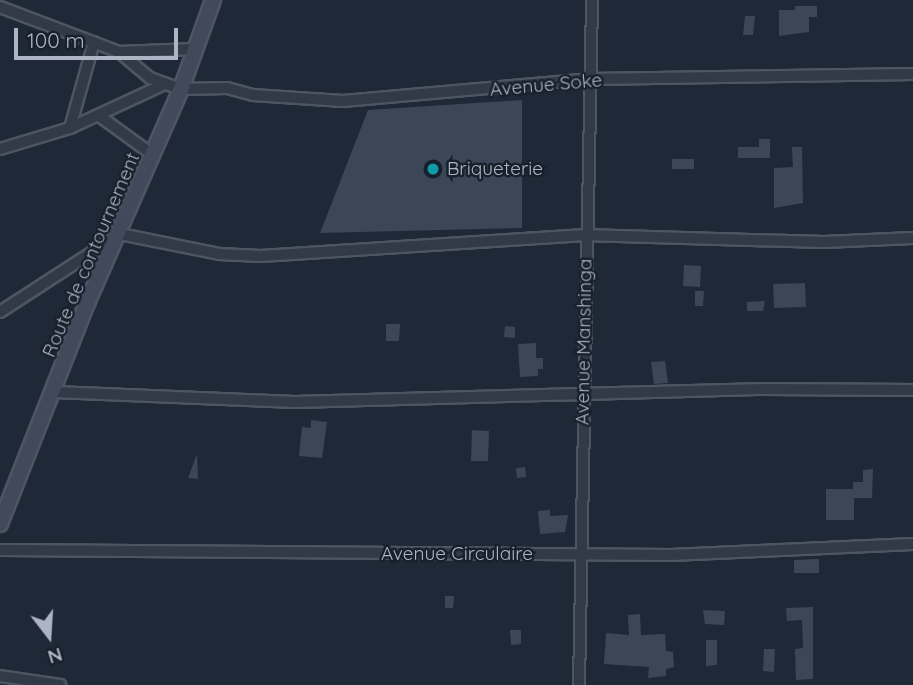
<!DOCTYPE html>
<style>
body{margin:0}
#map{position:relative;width:913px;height:685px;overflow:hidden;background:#1f2837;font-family:Quicksand,sans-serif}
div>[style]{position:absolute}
.building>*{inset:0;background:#3b4657}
.roads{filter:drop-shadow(2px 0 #4d5562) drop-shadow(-2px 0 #4d5562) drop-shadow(0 2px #4d5562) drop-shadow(0 -2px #4d5562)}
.street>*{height:10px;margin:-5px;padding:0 5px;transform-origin:5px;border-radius:5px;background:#333a47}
.secondary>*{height:14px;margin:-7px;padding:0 7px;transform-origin:7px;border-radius:7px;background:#41495a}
.dots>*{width:19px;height:19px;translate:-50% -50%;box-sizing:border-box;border:4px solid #18202c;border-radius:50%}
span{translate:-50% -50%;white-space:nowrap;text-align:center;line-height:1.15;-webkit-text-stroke:5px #18202c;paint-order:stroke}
.street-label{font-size:19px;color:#adb5c4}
.poi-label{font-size:19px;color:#adb5c4}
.left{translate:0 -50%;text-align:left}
.north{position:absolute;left:14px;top:601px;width:70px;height:70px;-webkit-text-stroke:5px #18202c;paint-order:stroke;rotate:163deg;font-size:19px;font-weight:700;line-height:28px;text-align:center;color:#adb5c4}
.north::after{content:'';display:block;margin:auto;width:24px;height:32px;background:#adb5c4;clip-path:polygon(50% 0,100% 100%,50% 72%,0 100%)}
.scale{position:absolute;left:14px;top:28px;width:164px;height:32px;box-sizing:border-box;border:4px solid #adb5c4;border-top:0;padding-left:9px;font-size:21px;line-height:24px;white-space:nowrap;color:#adb5c4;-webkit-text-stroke:5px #18202c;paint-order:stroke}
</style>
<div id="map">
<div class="building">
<i style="clip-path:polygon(795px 6px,817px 6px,817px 17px,809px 17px,809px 32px,779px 36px,779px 10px,795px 10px)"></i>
<i style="clip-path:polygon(745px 16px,755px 16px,753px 35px,743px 35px)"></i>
<i style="clip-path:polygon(522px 100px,522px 228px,320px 233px,368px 110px)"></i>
<i style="clip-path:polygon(759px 139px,770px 139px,770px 158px,738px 158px,738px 147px,759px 147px)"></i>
<i style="clip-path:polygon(792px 147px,802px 147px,803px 203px,774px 208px,774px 168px,793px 167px)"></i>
<i style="clip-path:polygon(672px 159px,694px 159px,694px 169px,672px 169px)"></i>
<i style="clip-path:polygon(684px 265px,701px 266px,700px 287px,683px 286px)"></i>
<i style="clip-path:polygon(805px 283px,806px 307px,774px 308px,773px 284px)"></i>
<i style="clip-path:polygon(695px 291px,704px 291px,703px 306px,695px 306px)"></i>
<i style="clip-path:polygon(765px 301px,763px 311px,747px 311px,747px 302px)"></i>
<i style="clip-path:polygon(386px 324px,400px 324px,399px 341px,386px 341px)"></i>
<i style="clip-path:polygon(505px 326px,515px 327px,515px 338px,504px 337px)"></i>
<i style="clip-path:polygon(536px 343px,536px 358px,543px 358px,543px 369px,538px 369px,538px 376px,520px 377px,518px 344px)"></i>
<i style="clip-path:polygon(665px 361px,668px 383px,654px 384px,651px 362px)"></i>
<i style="clip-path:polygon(311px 420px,327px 422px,322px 458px,299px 456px,302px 427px,311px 428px)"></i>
<i style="clip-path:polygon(472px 430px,489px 431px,488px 461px,471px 461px)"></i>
<i style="clip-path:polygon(197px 454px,198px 479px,188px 478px)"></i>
<i style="clip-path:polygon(525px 467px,526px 477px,517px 478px,516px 468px)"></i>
<i style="clip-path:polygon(873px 469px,872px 498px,854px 498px,854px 520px,826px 520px,826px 489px,853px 489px,853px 482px,863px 482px,863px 470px)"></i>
<i style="clip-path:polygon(550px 510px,550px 516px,568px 515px,565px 532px,540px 534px,538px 511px)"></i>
<i style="clip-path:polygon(819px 559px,819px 573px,794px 573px,794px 560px)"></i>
<i style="clip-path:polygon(445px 596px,454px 596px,453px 608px,445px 608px)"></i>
<i style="clip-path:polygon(813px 607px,813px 679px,796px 680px,795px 649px,803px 648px,802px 620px,787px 621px,786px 608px)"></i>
<i style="clip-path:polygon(703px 610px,725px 611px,724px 625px,705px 624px)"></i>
<i style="clip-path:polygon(640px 614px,641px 635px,665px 634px,666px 651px,673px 652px,674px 667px,666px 669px,666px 676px,648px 678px,649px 667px,604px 664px,606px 633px,629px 635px,628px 615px)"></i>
<i style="clip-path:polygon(510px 630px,521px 630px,521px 644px,511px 645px)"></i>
<i style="clip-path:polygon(706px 640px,717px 640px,717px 665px,706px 666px)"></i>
<i style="clip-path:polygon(764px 649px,775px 649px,774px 672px,763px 671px)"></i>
</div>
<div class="roads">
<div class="street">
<i style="left:0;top:7px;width:127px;rotate:20.7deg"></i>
<i style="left:119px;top:52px;width:74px;rotate:-2.3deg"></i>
<i style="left:119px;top:52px;width:40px;rotate:40deg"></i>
<i style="left:150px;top:78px;width:33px;rotate:20deg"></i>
<i style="left:181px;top:89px;width:46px;rotate:-1.2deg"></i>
<i style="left:227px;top:88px;width:27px;rotate:15deg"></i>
<i style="left:253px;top:95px;width:90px;rotate:3.8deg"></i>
<i style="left:343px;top:101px;width:249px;rotate:-5.1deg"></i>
<i style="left:591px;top:79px;width:322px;rotate:-0.9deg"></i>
<i style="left:98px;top:115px;width:68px;rotate:36deg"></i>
<i style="left:70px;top:128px;width:89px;rotate:-74.4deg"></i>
<i style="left:0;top:149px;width:73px;rotate:-16.7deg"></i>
<i style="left:70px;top:128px;width:105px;rotate:-24.9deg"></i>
<i style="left:0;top:312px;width:143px;rotate:-33deg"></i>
<i style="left:120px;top:234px;width:101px;rotate:11.4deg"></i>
<i style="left:219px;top:254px;width:42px;rotate:2.7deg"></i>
<i style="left:261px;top:256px;width:325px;rotate:-3.7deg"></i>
<i style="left:585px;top:235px;width:239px;rotate:1.7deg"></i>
<i style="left:824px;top:242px;width:89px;rotate:-2.6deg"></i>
<i style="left:55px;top:392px;width:240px;rotate:2.4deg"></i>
<i style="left:295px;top:402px;width:470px;rotate:-1.6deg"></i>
<i style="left:765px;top:389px;width:148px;rotate:0.4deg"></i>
<i style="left:0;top:550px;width:671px;rotate:0.43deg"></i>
<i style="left:671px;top:555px;width:242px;rotate:-2.6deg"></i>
<i style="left:0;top:676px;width:61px;rotate:8.5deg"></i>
<i style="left:579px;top:685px;width:685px;rotate:-88.91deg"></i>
</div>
<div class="secondary">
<i style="left:0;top:524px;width:240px;rotate:-68.5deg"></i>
<i style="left:88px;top:301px;width:232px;rotate:-66.3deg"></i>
<i style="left:181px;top:89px;width:95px;rotate:-70.2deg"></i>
</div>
</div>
<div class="dots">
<i style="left:433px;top:169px;background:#0f9aa8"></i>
</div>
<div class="street-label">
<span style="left:546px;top:85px;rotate:-5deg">Avenue Soke</span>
<span style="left:91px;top:255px;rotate:-67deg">Route de contournement</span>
<span style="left:584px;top:342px;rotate:-89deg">Avenue Manshinga</span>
<span style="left:457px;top:554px">Avenue Circulaire</span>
</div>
<div class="poi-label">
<span class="left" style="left:447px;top:169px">Briqueterie</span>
</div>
<div class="north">N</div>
<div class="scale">100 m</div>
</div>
